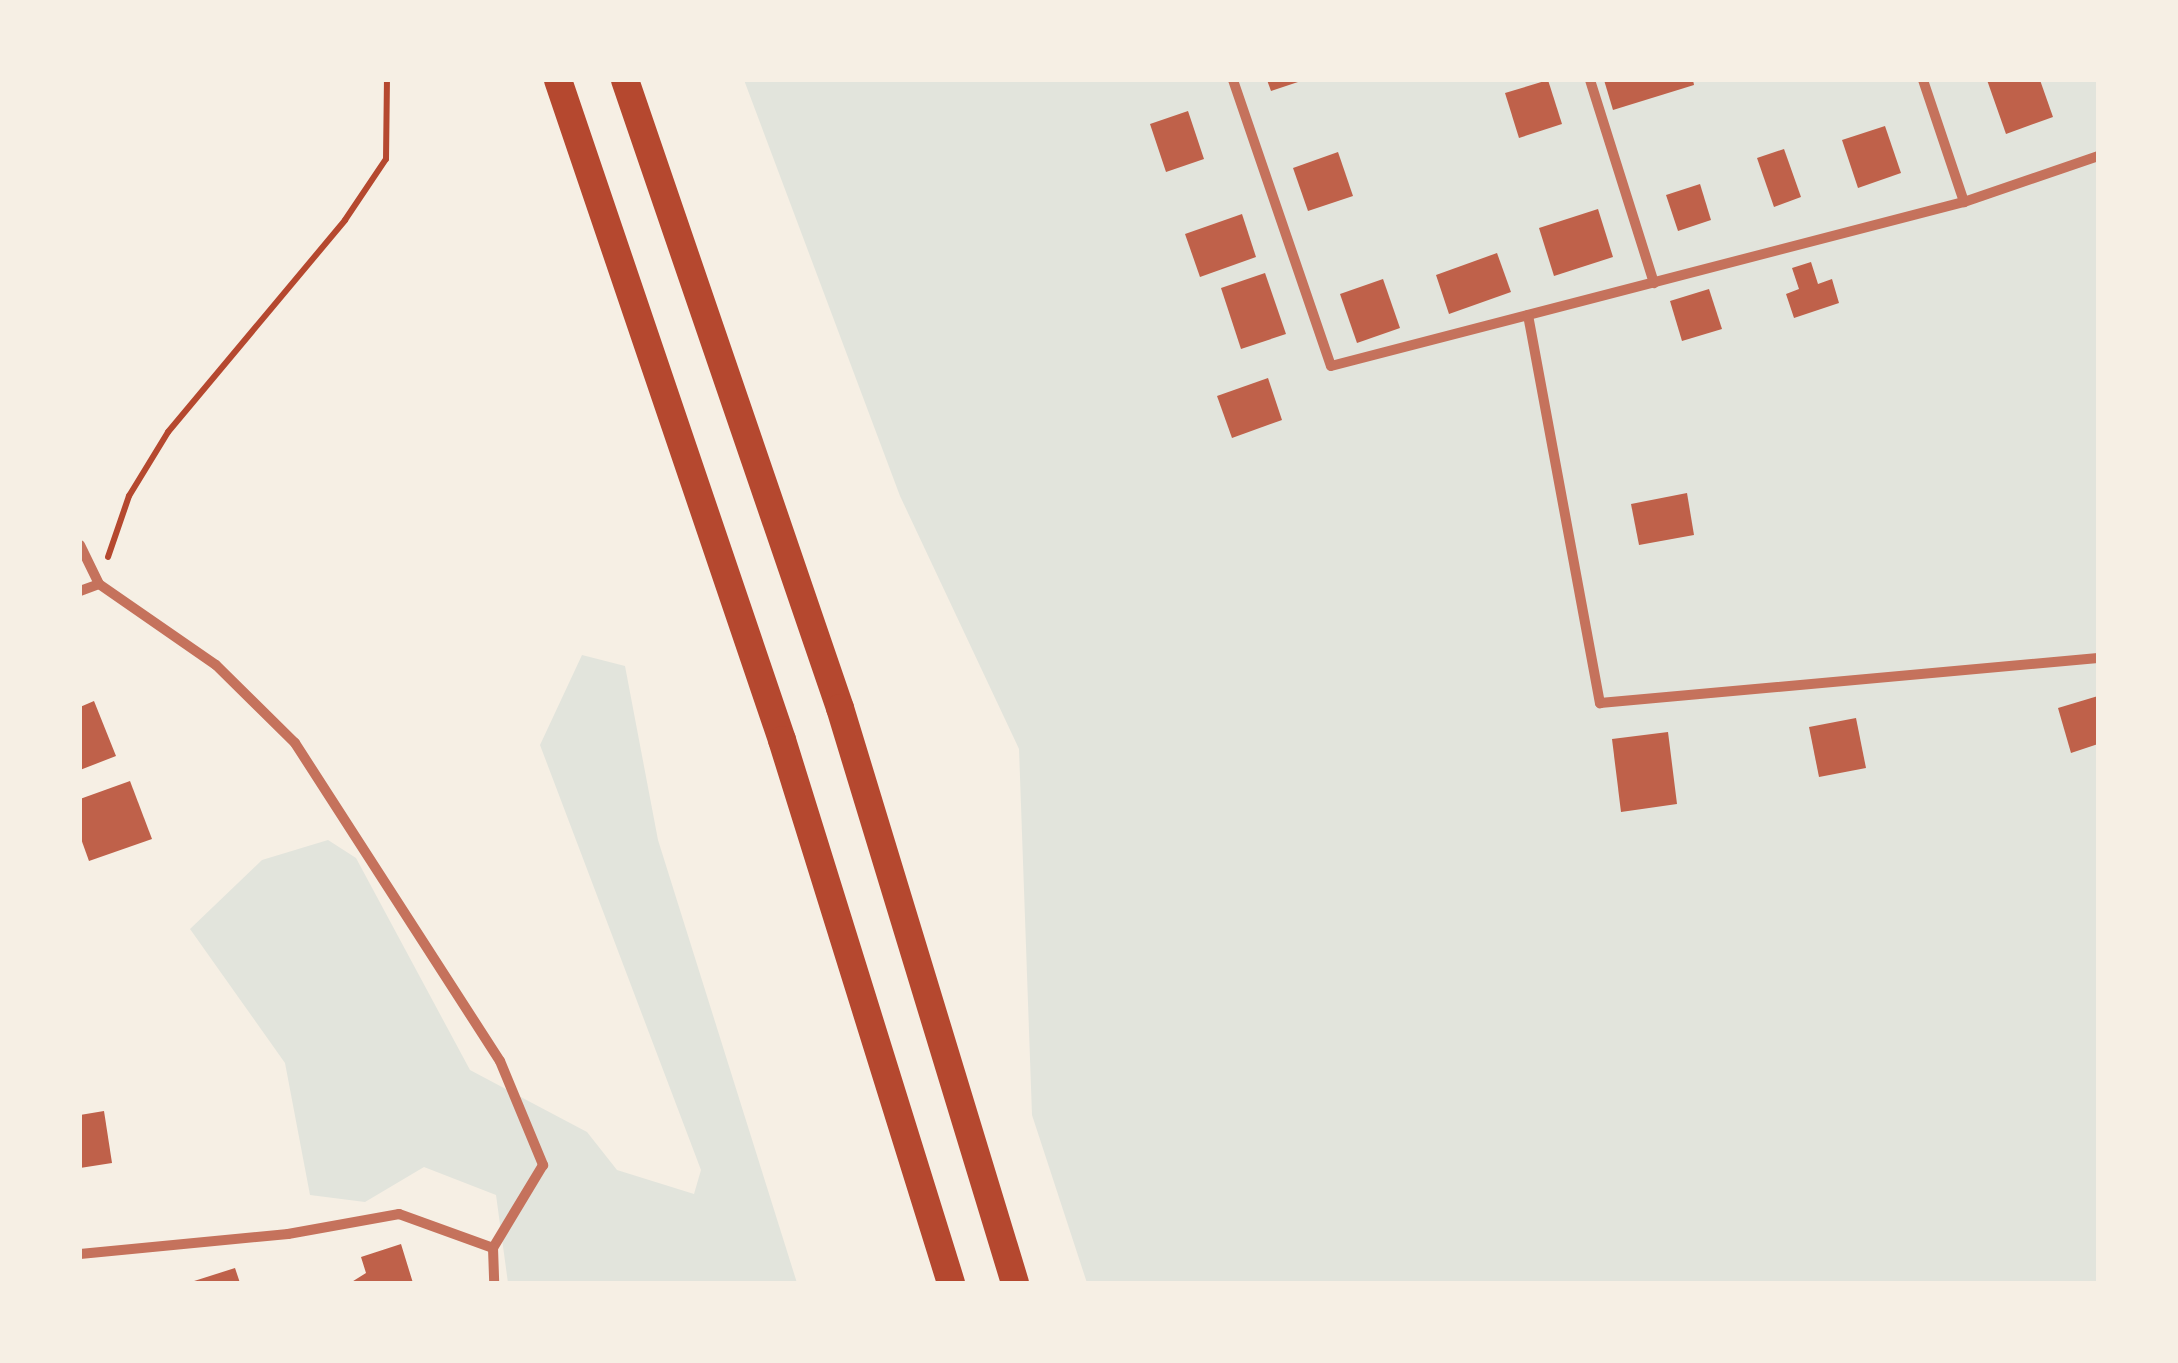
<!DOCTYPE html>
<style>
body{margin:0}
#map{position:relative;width:2178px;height:1363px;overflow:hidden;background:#f6efe4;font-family:Commissioner,sans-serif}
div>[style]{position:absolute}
.green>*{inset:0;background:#e2e4dc}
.building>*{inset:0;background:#bf614a}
.path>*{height:6px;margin:-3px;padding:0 3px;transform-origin:3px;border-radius:3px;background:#b5482f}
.minor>*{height:10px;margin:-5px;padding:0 5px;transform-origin:5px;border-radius:5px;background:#c5725c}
.trunk>*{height:28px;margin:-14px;padding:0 14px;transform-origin:14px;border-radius:14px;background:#b5482f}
span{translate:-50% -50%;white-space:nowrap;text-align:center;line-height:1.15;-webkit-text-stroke:9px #f6efe4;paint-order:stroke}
.frame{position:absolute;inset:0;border:82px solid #f6efe4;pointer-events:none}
</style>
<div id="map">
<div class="green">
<i style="clip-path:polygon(744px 80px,2098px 80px,2098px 1283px,1087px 1283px,1032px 1115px,1019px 749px,900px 496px)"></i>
<i style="clip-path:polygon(582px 655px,625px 666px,658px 840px,797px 1283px,508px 1283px,496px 1195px,424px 1167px,365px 1202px,310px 1195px,285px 1063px,190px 929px,262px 860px,328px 840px,356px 858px,470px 1070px,587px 1132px,617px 1170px,694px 1194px,701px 1170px,540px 745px)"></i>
</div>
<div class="building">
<i style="clip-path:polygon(1267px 80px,1301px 80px,1301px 81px,1271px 91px)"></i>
<i style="clip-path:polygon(1548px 80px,1562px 124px,1519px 138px,1505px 93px)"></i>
<i style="clip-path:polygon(1604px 80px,1693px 80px,1694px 85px,1613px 110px)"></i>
<i style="clip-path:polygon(1987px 80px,2040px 80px,2053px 117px,2006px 134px)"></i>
<i style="clip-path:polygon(1188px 111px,1204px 159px,1166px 172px,1150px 124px)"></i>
<i style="clip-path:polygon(1885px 126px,1901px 173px,1858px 188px,1842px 140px)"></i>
<i style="clip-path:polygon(1784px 149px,1801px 197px,1774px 207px,1757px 158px)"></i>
<i style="clip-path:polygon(1338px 152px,1353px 196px,1308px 211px,1293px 168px)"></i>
<i style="clip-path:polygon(1700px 184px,1711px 220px,1678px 231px,1666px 195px)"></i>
<i style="clip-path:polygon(1598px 209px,1613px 257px,1554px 276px,1539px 228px)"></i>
<i style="clip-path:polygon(1242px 214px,1256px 257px,1200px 277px,1185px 234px)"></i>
<i style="clip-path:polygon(1497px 253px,1511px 292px,1449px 314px,1436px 275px)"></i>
<i style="clip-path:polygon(1811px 262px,1818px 284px,1832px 279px,1839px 303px,1794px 318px,1786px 294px,1799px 289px,1792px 268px)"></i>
<i style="clip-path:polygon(1265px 273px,1286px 334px,1241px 349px,1221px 288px)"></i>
<i style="clip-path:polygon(1383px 279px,1400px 328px,1357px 343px,1340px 294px)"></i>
<i style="clip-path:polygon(1709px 289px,1722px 329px,1682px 341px,1670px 301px)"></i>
<i style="clip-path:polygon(1268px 378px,1282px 420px,1232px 438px,1217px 396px)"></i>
<i style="clip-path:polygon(1687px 493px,1694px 535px,1639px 545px,1631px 504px)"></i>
<i style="clip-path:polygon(2098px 696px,2098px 744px,2071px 753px,2058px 708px)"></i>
<i style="clip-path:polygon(94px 701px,116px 756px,80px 770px,80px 707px)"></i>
<i style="clip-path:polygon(1856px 718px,1866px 768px,1819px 777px,1809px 727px)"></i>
<i style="clip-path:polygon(1668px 732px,1677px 804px,1621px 812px,1612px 739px)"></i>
<i style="clip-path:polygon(130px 781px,152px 839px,89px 861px,80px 836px,80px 799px)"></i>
<i style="clip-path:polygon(104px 1111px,112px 1163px,80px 1168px,80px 1115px)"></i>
<i style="clip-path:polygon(401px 1244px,413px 1283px,350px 1283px,366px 1273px,361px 1257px)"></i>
<i style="clip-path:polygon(235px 1268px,240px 1283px,191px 1283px,191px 1282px)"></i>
</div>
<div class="path">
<i style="left:108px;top:557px;width:65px;rotate:-71deg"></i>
<i style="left:129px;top:496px;width:75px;rotate:-58.6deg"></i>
<i style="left:168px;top:432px;width:276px;rotate:-50.1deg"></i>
<i style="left:345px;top:220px;width:73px;rotate:-56.1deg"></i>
<i style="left:386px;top:159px;width:79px;rotate:-89.3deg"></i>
</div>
<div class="minor">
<i style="left:1233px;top:80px;width:302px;rotate:71.1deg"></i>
<i style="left:1331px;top:366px;width:654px;rotate:-14.53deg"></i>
<i style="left:1964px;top:202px;width:142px;rotate:-18.9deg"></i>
<i style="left:1590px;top:80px;width:213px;rotate:72.5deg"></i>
<i style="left:1923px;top:80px;width:129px;rotate:71.4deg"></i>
<i style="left:1528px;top:315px;width:395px;rotate:79.5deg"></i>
<i style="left:1600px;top:703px;width:500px;rotate:-5.16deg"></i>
<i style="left:80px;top:545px;width:43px;rotate:64deg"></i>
<i style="left:99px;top:584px;width:142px;rotate:34.7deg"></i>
<i style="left:216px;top:665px;width:111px;rotate:44.6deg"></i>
<i style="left:295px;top:743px;width:378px;rotate:57.2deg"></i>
<i style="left:500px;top:1061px;width:113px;rotate:67.5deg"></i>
<i style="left:543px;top:1165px;width:97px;rotate:121.1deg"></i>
<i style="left:493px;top:1248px;width:35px;rotate:88deg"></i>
<i style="left:80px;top:591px;width:20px;rotate:-20deg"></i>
<i style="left:80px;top:1254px;width:209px;rotate:-5.5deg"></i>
<i style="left:288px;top:1234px;width:113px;rotate:-10.2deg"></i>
<i style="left:399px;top:1214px;width:100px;rotate:19.9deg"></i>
</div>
<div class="trunk">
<i style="left:558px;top:80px;width:697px;rotate:71.25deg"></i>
<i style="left:782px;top:740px;width:569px;rotate:72.71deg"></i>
<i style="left:625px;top:80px;width:664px;rotate:71.1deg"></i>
<i style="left:840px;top:708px;width:601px;rotate:73.07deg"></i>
</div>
<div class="frame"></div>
</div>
